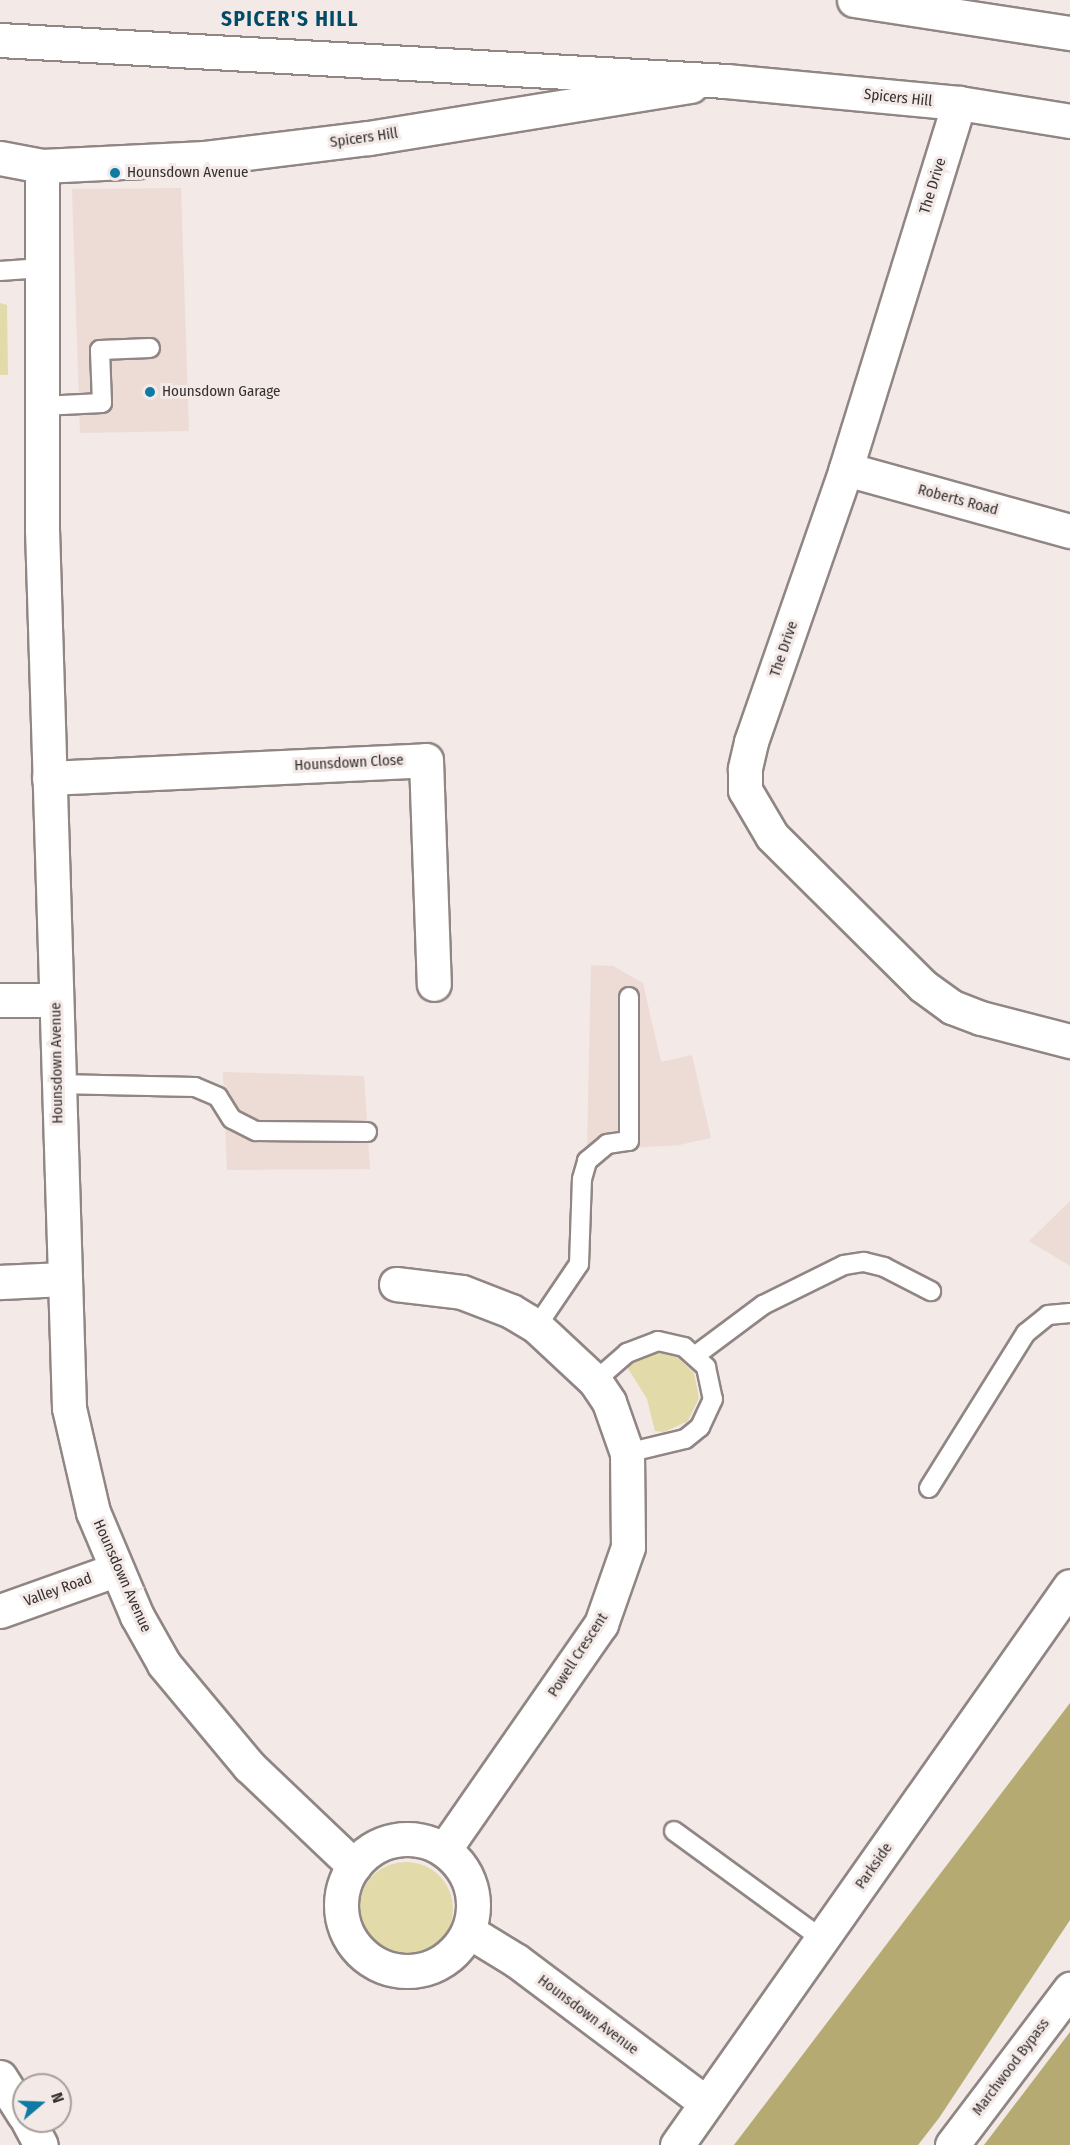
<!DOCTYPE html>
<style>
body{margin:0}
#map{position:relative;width:1070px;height:2145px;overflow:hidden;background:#f3e9e6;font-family:"Fira Sans Condensed",sans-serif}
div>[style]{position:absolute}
.built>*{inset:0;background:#eddbd6}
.green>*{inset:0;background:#e3daaa}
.round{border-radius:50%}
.forest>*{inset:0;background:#b4aa72}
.roads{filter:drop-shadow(2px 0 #908684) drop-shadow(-2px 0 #908684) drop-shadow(0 2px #908684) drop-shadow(0 -2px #908684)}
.service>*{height:18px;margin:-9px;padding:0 9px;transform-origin:9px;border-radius:9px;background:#fff}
.minor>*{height:33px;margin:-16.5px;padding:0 16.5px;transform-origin:16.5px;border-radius:16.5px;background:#fff}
.minor>.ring{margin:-16.5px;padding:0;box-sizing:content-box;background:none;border:33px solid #fff;border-radius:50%}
.primary>*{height:33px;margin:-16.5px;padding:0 16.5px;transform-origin:16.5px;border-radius:16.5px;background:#fff}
.dots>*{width:16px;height:16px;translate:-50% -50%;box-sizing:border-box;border:3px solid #f3e9e6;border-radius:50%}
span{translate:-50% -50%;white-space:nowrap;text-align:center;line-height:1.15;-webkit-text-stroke:6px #f3e9e6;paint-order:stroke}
.street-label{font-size:15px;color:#34302f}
.poi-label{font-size:15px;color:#34302f}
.left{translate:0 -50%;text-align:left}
.district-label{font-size:21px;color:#004c68;font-weight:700;letter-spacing:1.5px}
.north{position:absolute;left:12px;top:2073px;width:60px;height:60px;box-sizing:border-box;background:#f3e9e6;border:2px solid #a79f9d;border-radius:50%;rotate:71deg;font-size:16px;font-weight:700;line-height:24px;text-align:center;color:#34302f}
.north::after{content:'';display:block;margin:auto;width:21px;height:27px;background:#0d7ba4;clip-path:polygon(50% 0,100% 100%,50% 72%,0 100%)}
</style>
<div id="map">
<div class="built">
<i style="clip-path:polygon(181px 188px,189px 431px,80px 433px,72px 189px)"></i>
<i style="clip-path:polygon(591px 965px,613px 966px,643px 983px,661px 1062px,692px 1055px,711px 1138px,679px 1145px,587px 1151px)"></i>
<i style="clip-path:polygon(223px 1072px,364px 1076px,370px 1169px,227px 1170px)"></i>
<i style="clip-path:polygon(1070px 1201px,1070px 1266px,1029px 1241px)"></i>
</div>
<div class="green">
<i style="clip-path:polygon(0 303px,7px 305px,8px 375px,0 375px)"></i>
<i style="clip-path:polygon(663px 1352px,676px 1356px,694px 1373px,699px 1398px,688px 1421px,664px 1432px,655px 1431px,647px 1399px,627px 1367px,650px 1353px)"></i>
<i class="round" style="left:359px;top:1862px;width:94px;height:94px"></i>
</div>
<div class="forest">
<i style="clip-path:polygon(1070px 1703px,1070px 1920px,939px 2118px,918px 2145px,734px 2145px)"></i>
<i style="clip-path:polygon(1070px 2032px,1070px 2145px,984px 2145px)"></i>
</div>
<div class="roads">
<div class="service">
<i style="left:0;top:271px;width:42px;rotate:-4.1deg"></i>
<i style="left:42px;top:406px;width:60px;rotate:-2.9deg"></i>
<i style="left:102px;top:403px;width:53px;rotate:-92.2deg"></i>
<i style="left:100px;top:350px;width:50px;rotate:-2.3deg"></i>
<i style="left:56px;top:1084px;width:139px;rotate:1.2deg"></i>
<i style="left:195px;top:1087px;width:25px;rotate:23deg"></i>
<i style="left:218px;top:1097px;width:26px;rotate:58deg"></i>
<i style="left:232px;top:1119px;width:27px;rotate:27deg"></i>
<i style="left:256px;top:1131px;width:111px;rotate:0.5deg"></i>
<i style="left:537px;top:1326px;width:75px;rotate:-55.9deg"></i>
<i style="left:579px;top:1264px;width:85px;rotate:-88deg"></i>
<i style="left:582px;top:1179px;width:19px;rotate:-74deg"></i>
<i style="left:587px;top:1161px;width:26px;rotate:-40deg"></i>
<i style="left:607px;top:1144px;width:22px;rotate:-8deg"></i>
<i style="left:629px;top:1141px;width:144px;rotate:-90deg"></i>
<i style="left:696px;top:1355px;width:84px;rotate:-36.7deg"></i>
<i style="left:763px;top:1305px;width:90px;rotate:-26.3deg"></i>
<i style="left:844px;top:1265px;width:20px;rotate:-9deg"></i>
<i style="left:864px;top:1262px;width:21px;rotate:14deg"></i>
<i style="left:884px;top:1267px;width:53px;rotate:27.1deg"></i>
<i style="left:595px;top:1381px;width:43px;rotate:-41.2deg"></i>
<i style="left:627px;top:1353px;width:33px;rotate:-21deg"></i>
<i style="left:658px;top:1341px;width:27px;rotate:13deg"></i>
<i style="left:684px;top:1347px;width:30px;rotate:42deg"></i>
<i style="left:706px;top:1367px;width:33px;rotate:78deg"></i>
<i style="left:713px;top:1399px;width:31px;rotate:115deg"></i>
<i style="left:700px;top:1427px;width:19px;rotate:141deg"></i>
<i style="left:685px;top:1439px;width:60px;rotate:166.4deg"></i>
<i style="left:929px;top:1488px;width:183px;rotate:-58deg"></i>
<i style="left:1026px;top:1333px;width:28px;rotate:-39deg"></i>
<i style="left:1048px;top:1315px;width:22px;rotate:-5deg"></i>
<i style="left:674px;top:1831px;width:183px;rotate:36.1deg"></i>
</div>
<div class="minor">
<i style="left:959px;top:103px;width:383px;rotate:107.2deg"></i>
<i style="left:846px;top:469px;width:289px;rotate:109.2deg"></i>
<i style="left:751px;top:742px;width:28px;rotate:103deg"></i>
<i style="left:745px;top:769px;width:21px;rotate:90deg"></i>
<i style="left:745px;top:790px;width:53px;rotate:59.6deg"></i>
<i style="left:772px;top:836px;width:213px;rotate:44.8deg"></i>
<i style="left:923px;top:986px;width:36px;rotate:36deg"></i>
<i style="left:952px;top:1007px;width:31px;rotate:21deg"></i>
<i style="left:981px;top:1018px;width:92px;rotate:14.5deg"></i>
<i style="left:0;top:158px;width:43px;rotate:10.8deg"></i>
<i style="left:42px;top:166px;width:163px;rotate:-2.8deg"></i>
<i style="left:205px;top:158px;width:165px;rotate:-7deg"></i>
<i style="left:369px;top:138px;width:326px;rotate:-9.2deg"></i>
<i style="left:42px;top:166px;width:363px;rotate:90deg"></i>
<i style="left:42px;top:529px;width:879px;rotate:88.24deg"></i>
<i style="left:69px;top:1408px;width:107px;rotate:77deg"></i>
<i style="left:93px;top:1512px;width:113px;rotate:67.1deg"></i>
<i style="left:137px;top:1616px;width:55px;rotate:60.6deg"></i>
<i style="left:164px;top:1664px;width:133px;rotate:50.2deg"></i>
<i style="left:249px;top:1766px;width:145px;rotate:43.6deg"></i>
<i style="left:846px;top:469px;width:232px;rotate:15.5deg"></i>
<i style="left:49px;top:778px;width:377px;rotate:-2.7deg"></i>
<i style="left:426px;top:760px;width:224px;rotate:88deg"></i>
<i style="left:0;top:1000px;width:56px"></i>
<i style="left:0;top:1282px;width:63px;rotate:-2.7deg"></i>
<i style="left:396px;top:1284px;width:66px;rotate:6.9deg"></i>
<i style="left:462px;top:1292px;width:53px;rotate:21.2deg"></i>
<i style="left:511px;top:1311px;width:29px;rotate:31deg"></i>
<i style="left:536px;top:1326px;width:81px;rotate:43deg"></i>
<i style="left:595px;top:1381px;width:25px;rotate:56deg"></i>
<i style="left:609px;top:1402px;width:54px;rotate:70.6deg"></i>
<i style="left:627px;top:1453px;width:94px;rotate:89.4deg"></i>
<i style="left:628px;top:1547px;width:82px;rotate:109.3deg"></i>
<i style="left:601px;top:1624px;width:275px;rotate:124.8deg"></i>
<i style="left:0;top:1611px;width:122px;rotate:-19.6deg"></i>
<i class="ring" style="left:341px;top:1839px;width:99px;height:99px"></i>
<i style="left:468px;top:1931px;width:57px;rotate:31.5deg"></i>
<i style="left:517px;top:1961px;width:236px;rotate:36.9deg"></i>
<i style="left:0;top:2077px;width:45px;rotate:57.7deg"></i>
<i style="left:28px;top:2121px;width:27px;rotate:62deg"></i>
<i style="left:677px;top:2145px;width:683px;rotate:-54.89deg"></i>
</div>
<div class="primary">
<i style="left:854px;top:0;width:219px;rotate:8.7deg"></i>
<i style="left:0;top:40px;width:727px;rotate:3.23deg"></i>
<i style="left:726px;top:81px;width:234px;rotate:5.4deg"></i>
<i style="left:959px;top:103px;width:112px;rotate:9.2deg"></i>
<i style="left:952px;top:2145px;width:196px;rotate:-52.9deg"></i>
</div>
</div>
<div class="dots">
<i style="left:115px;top:173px;background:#0d7ba4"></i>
<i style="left:150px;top:392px;background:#0d7ba4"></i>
</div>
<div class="street-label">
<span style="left:898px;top:98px;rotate:6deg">Spicers Hill</span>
<span style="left:364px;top:138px;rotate:-8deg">Spicers Hill</span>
<span style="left:933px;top:186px;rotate:-73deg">The Drive</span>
<span style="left:958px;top:500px;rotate:15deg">Roberts Road</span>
<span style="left:784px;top:649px;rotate:-71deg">The Drive</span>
<span style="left:349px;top:763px;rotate:-3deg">Hounsdown Close</span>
<span style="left:57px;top:1063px;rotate:-91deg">Hounsdown Avenue</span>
<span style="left:122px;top:1576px;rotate:66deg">Hounsdown Avenue</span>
<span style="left:58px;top:1590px;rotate:-20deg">Valley Road</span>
<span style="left:578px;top:1655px;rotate:-57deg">Powell Crescent</span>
<span style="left:874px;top:1866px;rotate:-55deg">Parkside</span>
<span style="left:588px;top:2015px;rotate:37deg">Hounsdown Avenue</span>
<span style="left:1011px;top:2067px;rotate:-53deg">Marchwood Bypass</span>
</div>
<div class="poi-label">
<span class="left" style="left:127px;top:173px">Hounsdown Avenue</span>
<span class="left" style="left:162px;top:392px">Hounsdown Garage</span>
</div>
<div class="district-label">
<span style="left:290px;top:19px">SPICER'S HILL</span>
</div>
<div class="north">N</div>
</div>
